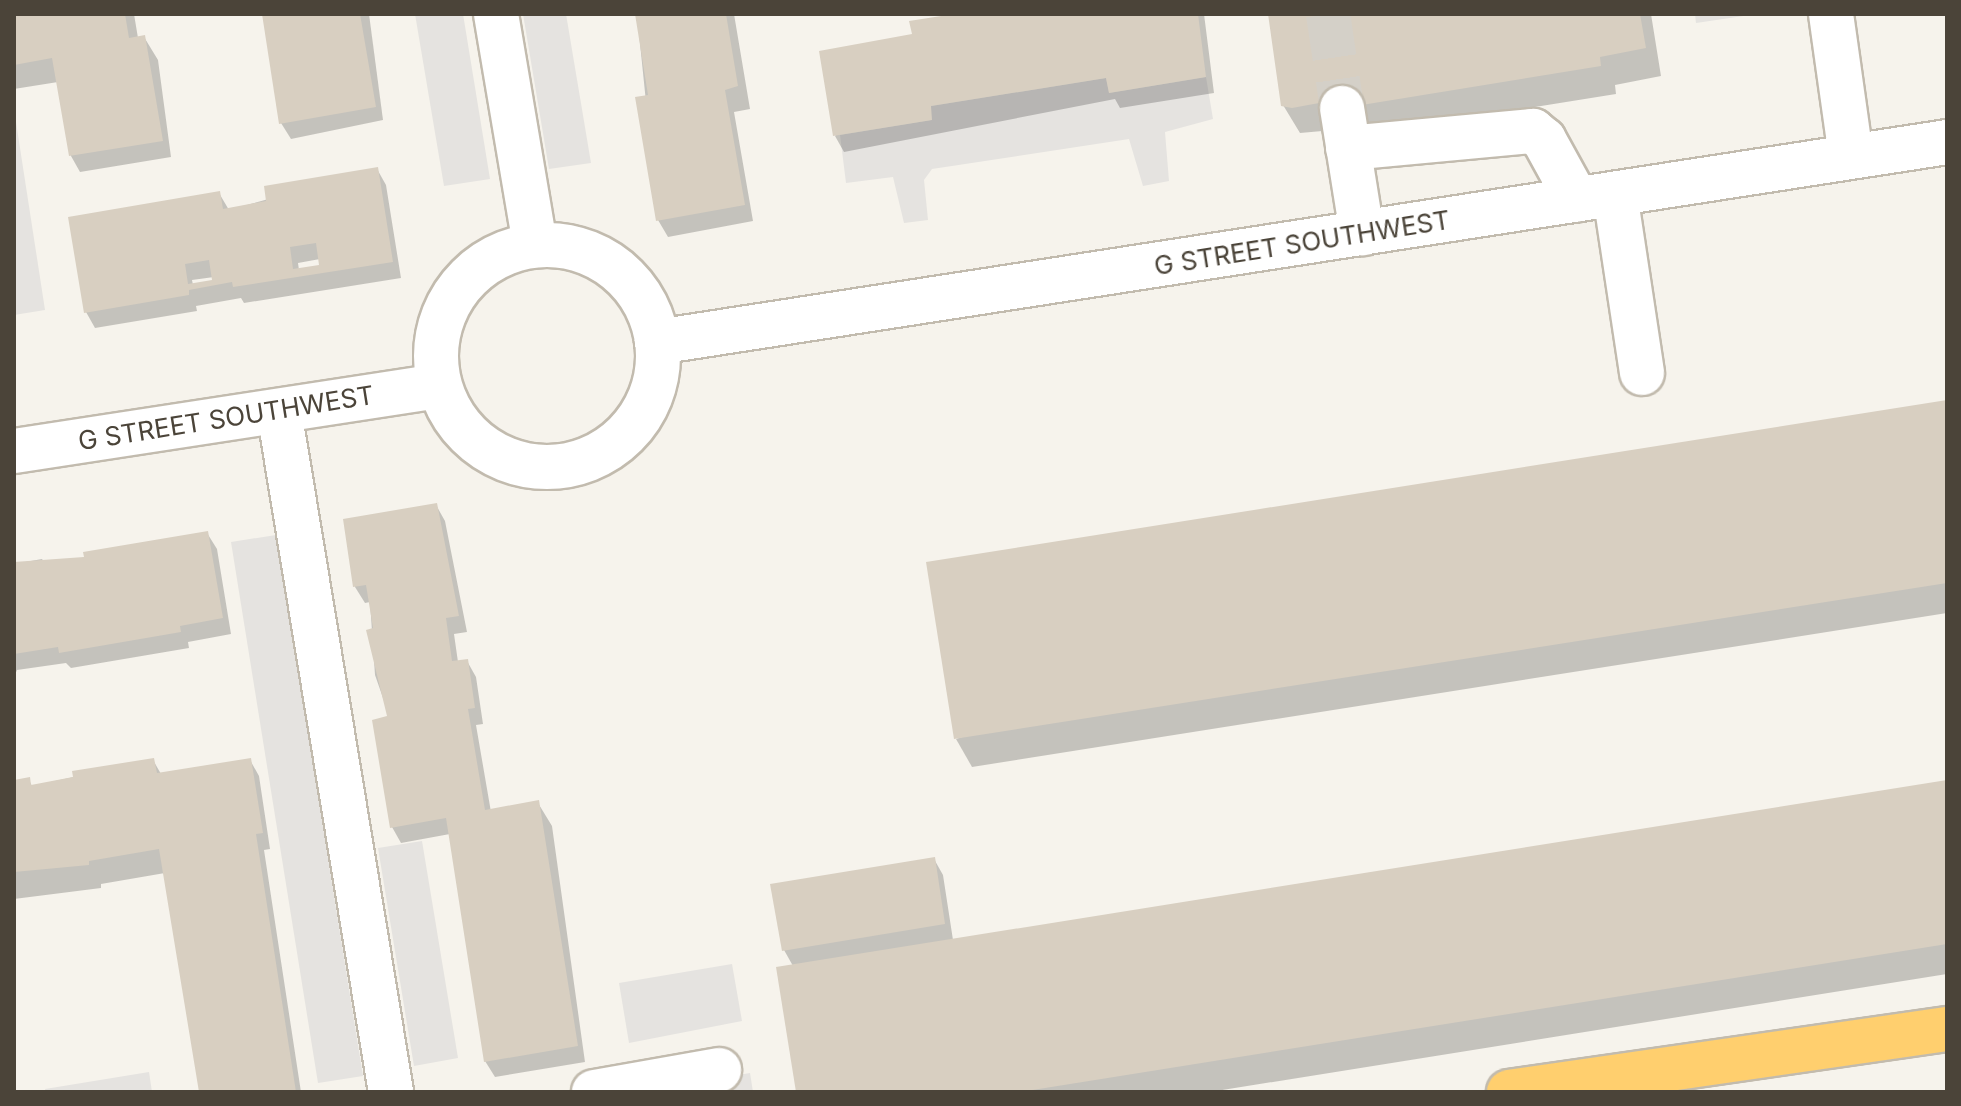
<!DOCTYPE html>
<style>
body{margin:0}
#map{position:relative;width:1961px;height:1106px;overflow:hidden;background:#f6f3ec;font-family:Inter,sans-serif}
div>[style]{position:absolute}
.parking>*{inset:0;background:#e5e3e0}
.shadow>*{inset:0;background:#0003}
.building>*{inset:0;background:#d8cfc1}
.minor-tunnel>*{height:44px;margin-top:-22px;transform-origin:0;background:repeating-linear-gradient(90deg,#d4d0c8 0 44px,transparent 0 66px)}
.roads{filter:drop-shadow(2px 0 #c2bbae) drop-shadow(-2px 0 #c2bbae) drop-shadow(0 2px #c2bbae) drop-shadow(0 -2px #c2bbae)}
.minor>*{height:44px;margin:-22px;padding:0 22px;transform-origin:22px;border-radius:22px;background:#fff}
.minor>.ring{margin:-22px;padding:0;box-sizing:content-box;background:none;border:44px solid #fff;border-radius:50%}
.highway>*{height:44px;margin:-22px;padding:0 22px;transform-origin:22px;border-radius:22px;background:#ffcf6e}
span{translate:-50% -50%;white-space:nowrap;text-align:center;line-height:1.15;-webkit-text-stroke:6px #fff;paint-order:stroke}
.street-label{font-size:26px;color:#4b4439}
.frame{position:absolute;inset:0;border:16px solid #4b4439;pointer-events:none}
</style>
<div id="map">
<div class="parking">
<i style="clip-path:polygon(415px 14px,463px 14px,490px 179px,444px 186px)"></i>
<i style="clip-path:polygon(523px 14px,566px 14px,591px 163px,549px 169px)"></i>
<i style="clip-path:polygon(1695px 14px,1757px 14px,1696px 23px)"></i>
<i style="clip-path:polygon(1206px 77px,1213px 119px,1165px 132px,1169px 181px,1143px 186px,1129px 139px,932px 169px,924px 180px,928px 220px,904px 223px,893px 177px,846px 183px,840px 135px,931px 120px,931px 106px,1106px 78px,1109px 93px)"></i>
<i style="clip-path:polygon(14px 109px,45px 310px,14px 315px)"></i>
<i style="clip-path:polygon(276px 535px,363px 1076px,318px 1083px,231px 542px)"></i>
<i style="clip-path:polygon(422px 841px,458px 1058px,414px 1066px,378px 848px)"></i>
<i style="clip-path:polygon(732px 964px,742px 1021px,629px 1043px,619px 983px)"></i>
<i style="clip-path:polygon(149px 1072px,152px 1092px,46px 1092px,45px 1089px)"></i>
<i style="clip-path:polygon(750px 1073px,753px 1092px,642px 1092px)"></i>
</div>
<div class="shadow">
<i style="clip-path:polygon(14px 14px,134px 14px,138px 38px,144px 37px,158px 60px,171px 157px,80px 172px,71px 156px,58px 82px,14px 89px)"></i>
<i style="clip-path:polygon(264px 14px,369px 14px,383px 120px,291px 139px,281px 123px)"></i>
<i style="clip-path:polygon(637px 14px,734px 14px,750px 109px,734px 112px,753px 221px,668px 237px,658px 220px)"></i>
<i style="clip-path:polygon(966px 14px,1204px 14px,1214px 93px,1120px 108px,1115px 99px,844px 152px,835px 136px,914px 36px)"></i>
<i style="clip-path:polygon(1270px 14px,1651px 14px,1661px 76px,1615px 85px,1616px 94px,1350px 137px,1345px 129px,1300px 133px,1283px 105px)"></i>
<i style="clip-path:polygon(evenodd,377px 169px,386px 185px,401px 278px,244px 303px,241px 298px,196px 306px,197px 311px,95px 328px,86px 312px,219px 193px,229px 210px,377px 169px,320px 259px,321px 266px,299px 270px,298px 263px,320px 259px,377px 169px,214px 277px,215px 281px,193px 285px,192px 280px,214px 277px)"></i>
<i style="clip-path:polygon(1947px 402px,1947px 613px,972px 767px,956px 739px)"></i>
<i style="clip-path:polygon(436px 505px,445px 521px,467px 632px,454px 634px,458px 662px,467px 661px,476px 677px,483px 724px,476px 725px,491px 812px,538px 803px,552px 826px,585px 1062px,495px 1077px,485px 1061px,450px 834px,401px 843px,392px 827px,390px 718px,375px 675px,370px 602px,365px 603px,355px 587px,345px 520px)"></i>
<i style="clip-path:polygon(207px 533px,217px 549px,231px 634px,188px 642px,189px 648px,71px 668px,66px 663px,17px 670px,14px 677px,14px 564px,42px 559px,46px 565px)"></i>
<i style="clip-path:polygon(153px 760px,161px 774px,250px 760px,259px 776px,270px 849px,264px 850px,301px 1092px,201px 1092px,165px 873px,101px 884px,101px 888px,14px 899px,14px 782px,29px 780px,32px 786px)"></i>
<i style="clip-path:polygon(1947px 782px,1947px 974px,1210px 1092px,798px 1092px,793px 966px,784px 950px,934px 859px,943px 875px,953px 940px)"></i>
</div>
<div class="building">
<i style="clip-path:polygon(14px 14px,125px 14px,129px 38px,145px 35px,163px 141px,69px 156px,52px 58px,14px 65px)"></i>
<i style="clip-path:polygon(262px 14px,360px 14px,376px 107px,279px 124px)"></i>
<i style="clip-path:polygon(635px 14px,726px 14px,738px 86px,725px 90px,745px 205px,656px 221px,635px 97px,648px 95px)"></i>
<i style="clip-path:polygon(954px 14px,1198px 14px,1206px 77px,1109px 93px,1106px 78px,931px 106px,932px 120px,833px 136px,819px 51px,912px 34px,909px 21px)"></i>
<i style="clip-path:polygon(1268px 14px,1640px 14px,1646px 48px,1600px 57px,1601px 66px,1331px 110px,1330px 101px,1292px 108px,1281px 106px)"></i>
<i style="clip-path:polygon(evenodd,378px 167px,393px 262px,233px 287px,232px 282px,189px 290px,189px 295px,84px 313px,68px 217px,220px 191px,223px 209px,266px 201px,264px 186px,378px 167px,316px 243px,319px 265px,293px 269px,290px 247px,316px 243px,378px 167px,209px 260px,212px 280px,188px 284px,185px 264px,209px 260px)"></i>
<i style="clip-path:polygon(1947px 400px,1947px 583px,954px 739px,926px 562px)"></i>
<i style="clip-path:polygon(437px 503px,459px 616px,446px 618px,452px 661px,468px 659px,475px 708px,468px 709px,485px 810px,539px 800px,578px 1046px,484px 1062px,446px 818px,390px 828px,372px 720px,387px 716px,366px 630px,373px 628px,366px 585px,353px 587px,343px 519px)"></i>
<i style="clip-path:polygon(208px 531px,223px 618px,180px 626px,181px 632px,59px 653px,58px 647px,14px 654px,14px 562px,84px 557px,83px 552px)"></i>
<i style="clip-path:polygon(154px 758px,157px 773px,251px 758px,263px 833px,256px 834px,296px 1092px,199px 1092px,159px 849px,89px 861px,89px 865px,14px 872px,14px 780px,30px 777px,31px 785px,73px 777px,72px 771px)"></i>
<i style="clip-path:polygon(1947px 780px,1947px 944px,1020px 1092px,796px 1092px,776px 967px)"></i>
<i style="clip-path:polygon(935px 857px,945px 924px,782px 951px,770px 884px)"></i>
</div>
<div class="minor-tunnel">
<i style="left:1328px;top:14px;width:95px;rotate:81.5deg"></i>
</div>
<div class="roads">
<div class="minor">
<i style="left:496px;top:14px;width:234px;rotate:80.4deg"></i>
<i style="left:1831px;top:14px;width:143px;rotate:82deg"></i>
<i style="left:1342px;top:108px;width:127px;rotate:80.9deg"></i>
<i style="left:1348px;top:148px;width:186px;rotate:-5.3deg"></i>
<i style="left:1533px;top:131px;width:14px;rotate:39deg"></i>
<i style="left:1544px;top:140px;width:68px;rotate:61.2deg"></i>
<i style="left:1615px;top:194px;width:181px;rotate:81.4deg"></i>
<i class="ring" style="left:436px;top:245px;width:178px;height:178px"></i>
<i style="left:657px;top:342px;width:1305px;rotate:-8.81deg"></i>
<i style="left:279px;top:411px;width:690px;rotate:80.66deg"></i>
<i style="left:14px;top:451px;width:429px;rotate:-8.7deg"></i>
<i style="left:594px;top:1092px;width:127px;rotate:-10deg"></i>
</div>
<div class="highway">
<i style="left:1509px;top:1092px;width:443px;rotate:-8.2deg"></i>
</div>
</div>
<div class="street-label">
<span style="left:1302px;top:243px;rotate:-9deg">G STREET SOUTHWEST</span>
<span style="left:226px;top:418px;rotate:-9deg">G STREET SOUTHWEST</span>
</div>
<div class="frame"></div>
</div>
